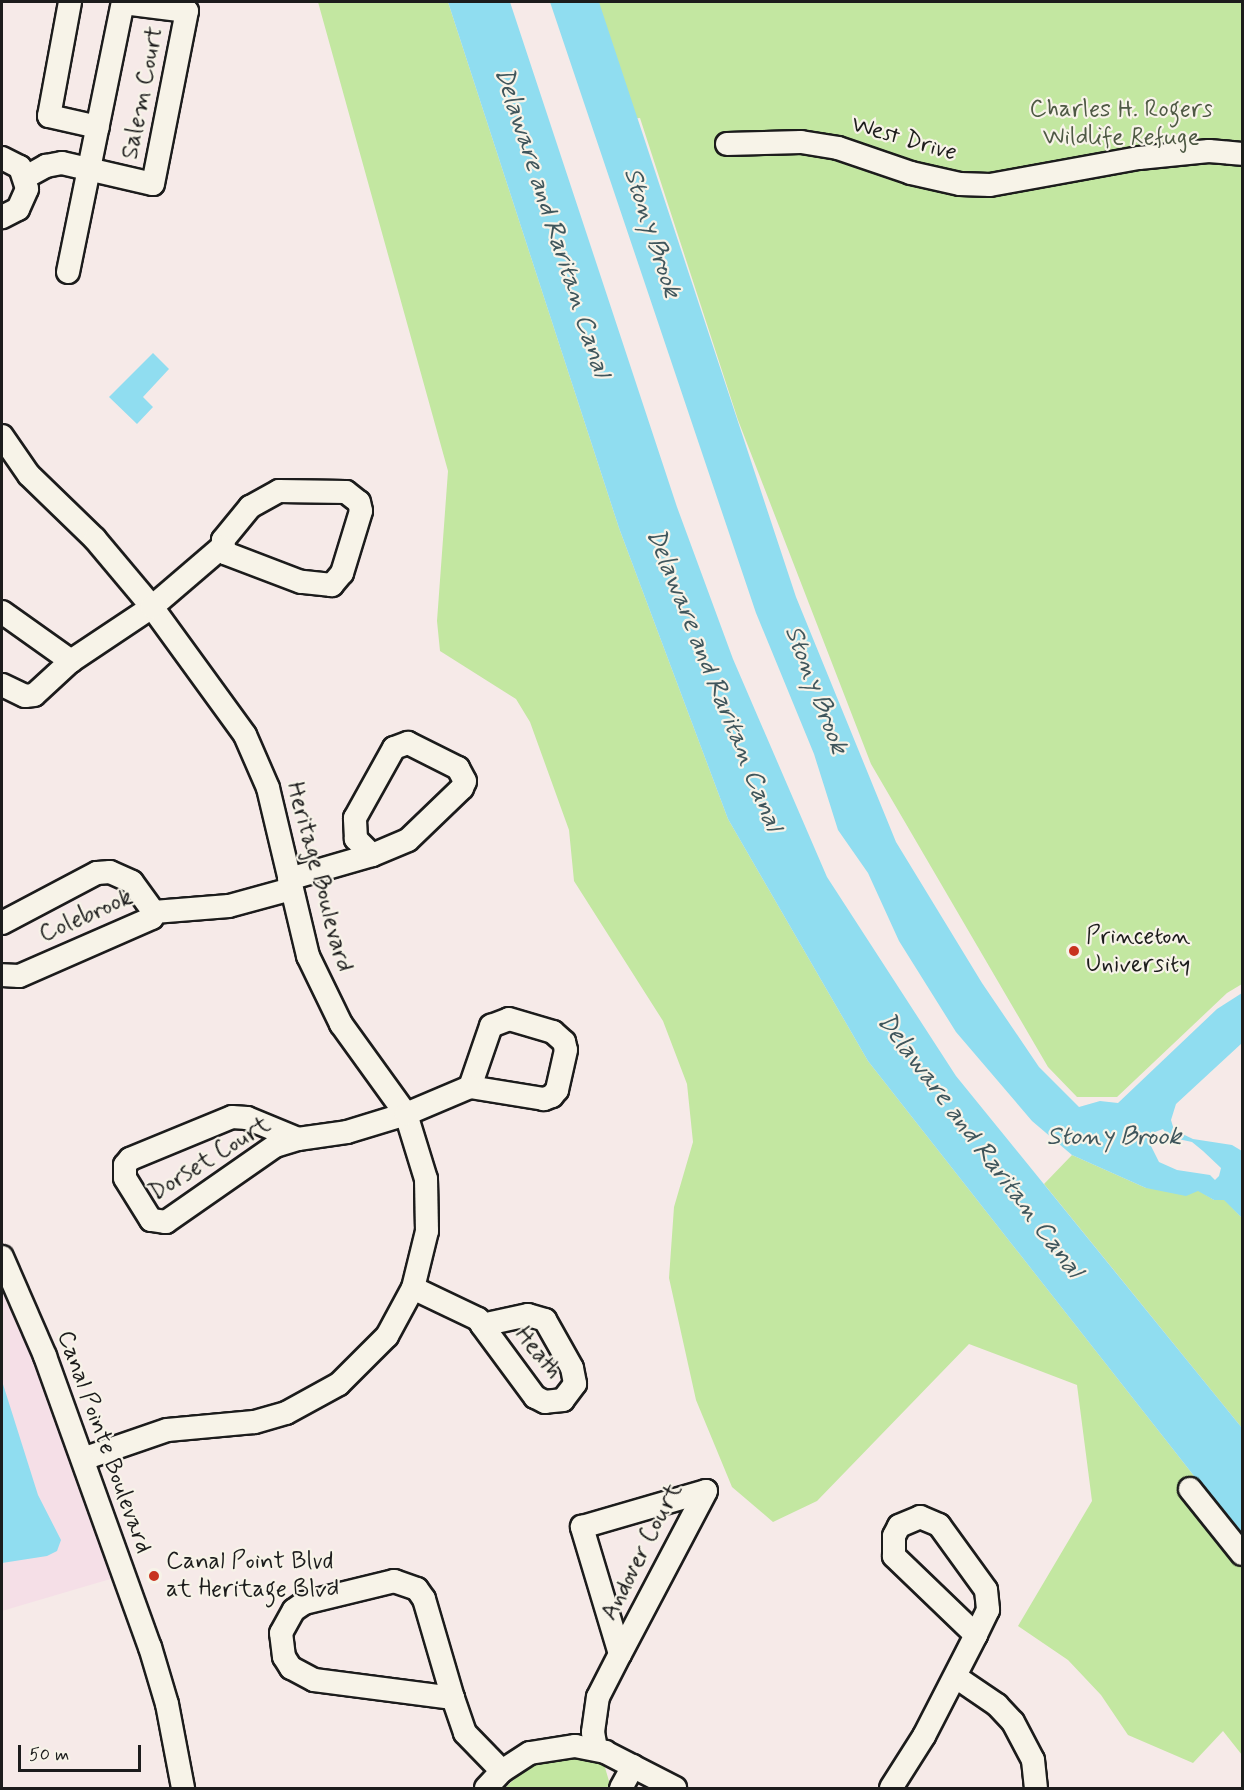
<!DOCTYPE html>
<style>
body{margin:0}
#map{position:relative;width:1244px;height:1790px;overflow:hidden;background:#f6eae8;font-family:Mynerve,sans-serif}
div>[style]{position:absolute}
.built>*{inset:0;background:#f5dfe7}
.green>*{inset:0;background:#c3e7a1}
.water>*{inset:0;background:#90ddf0}
.roads{filter:drop-shadow(2px 0 #1c1c1c) drop-shadow(-2px 0 #1c1c1c) drop-shadow(0 2px #1c1c1c) drop-shadow(0 -2px #1c1c1c)}
.minor>*{height:22px;margin:-11px;padding:0 11px;transform-origin:11px;border-radius:11px;background:#f7f3e8}
.dots>*{width:16px;height:16px;translate:-50% -50%;box-sizing:border-box;border:3px solid #f7f3e8;border-radius:50%}
span{translate:-50% -50%;white-space:nowrap;text-align:center;line-height:1.15;-webkit-text-stroke:4.5px #f7f3e8;paint-order:stroke}
.street-label{font-size:24px;color:#1c1c1c}
.park-label{font-size:24px;color:#4e5944}
.poi-label{font-size:24px;color:#1c1c1c}
.left{translate:0 -50%;text-align:left}
.water-label{font-size:26px;color:#3f565c;font-style:italic}
.frame{position:absolute;inset:0;border:3px solid #1c1c1c;pointer-events:none}
.scale{position:absolute;left:18px;top:1745px;width:123px;height:27px;box-sizing:border-box;border:3px solid #1c1c1c;border-top:0;padding-left:8px;font-size:18px;line-height:21px;white-space:nowrap;color:#1c1c1c;-webkit-text-stroke:4px #f7f3e8;paint-order:stroke}
</style>
<div id="map">
<div class="built">
<i style="clip-path:polygon(2px 1257px,124px 1575px,2px 1611px)"></i>
</div>
<div class="green">
<i style="clip-path:polygon(318px 2px,448px 2px,619px 528px,728px 819px,868px 1061px,1242px 1537px,1242px 1755px,1223px 1731px,1193px 1763px,1128px 1735px,1101px 1695px,1068px 1660px,1018px 1626px,1092px 1501px,1077px 1385px,969px 1344px,817px 1501px,773px 1522px,732px 1487px,696px 1400px,669px 1278px,674px 1207px,693px 1142px,687px 1084px,663px 1021px,574px 881px,569px 830px,530px 722px,516px 699px,440px 651px,437px 621px,448px 471px)"></i>
<i style="clip-path:polygon(586px 2px,1242px 2px,1242px 984px,1227px 993px,1117px 1097px,1077px 1097px,1048px 1067px,871px 764px,738px 420px,640px 118px,627px 119px)"></i>
<i style="clip-path:polygon(1072px 1155px,1146px 1188px,1198px 1190px,1214px 1200px,1225px 1200px,1242px 1218px,1242px 1428px,1044px 1184px)"></i>
<i style="clip-path:polygon(581px 1755px,604px 1764px,611px 1788px,505px 1788px,538px 1757px)"></i>
</div>
<div class="water">
<i style="clip-path:polygon(448px 2px,510px 2px,677px 507px,733px 659px,827px 877px,956px 1076px,1242px 1428px,1242px 1537px,868px 1061px,728px 819px,619px 528px)"></i>
<i style="clip-path:polygon(evenodd,550px 2px,599px 2px,796px 597px,896px 842px,982px 983px,1039px 1067px,1079px 1107px,1100px 1101px,1118px 1103px,1217px 1009px,1242px 993px,1242px 1043px,1176px 1104px,1171px 1120px,1174px 1130px,1193px 1139px,1232px 1145px,1242px 1151px,1242px 1218px,1224px 1200px,1214px 1200px,1198px 1191px,1186px 1196px,1146px 1188px,1072px 1155px,1032px 1121px,956px 1032px,899px 941px,868px 873px,838px 830px,814px 754px,756px 613px,550px 2px,1163px 1129px,1169px 1137px,1192px 1142px,1203px 1151px,1221px 1168px,1219px 1176px,1215px 1180px,1210px 1175px,1177px 1170px,1159px 1162px,1149px 1142px,1155px 1132px,1163px 1129px)"></i>
<i style="clip-path:polygon(153px 353px,169px 369px,143px 397px,153px 407px,137px 424px,109px 397px)"></i>
<i style="clip-path:polygon(2px 1381px,38px 1495px,61px 1540px,57px 1551px,47px 1556px,2px 1563px)"></i>
</div>
<div class="roads">
<div class="minor">
<i style="left:70px;top:2px;width:116px;rotate:100.4deg"></i>
<i style="left:49px;top:116px;width:50px;rotate:12.7deg"></i>
<i style="left:727px;top:144px;width:74px;rotate:-1.5deg"></i>
<i style="left:801px;top:142px;width:37px;rotate:9deg"></i>
<i style="left:838px;top:148px;width:77px;rotate:18.9deg"></i>
<i style="left:911px;top:173px;width:50px;rotate:12.7deg"></i>
<i style="left:960px;top:184px;width:30px;rotate:2deg"></i>
<i style="left:990px;top:185px;width:151px;rotate:-10.3deg"></i>
<i style="left:1139px;top:158px;width:70px;rotate:-5.7deg"></i>
<i style="left:1209px;top:151px;width:33px;rotate:5deg"></i>
<i style="left:2px;top:158px;width:20px;rotate:27deg"></i>
<i style="left:20px;top:167px;width:23px;rotate:72deg"></i>
<i style="left:27px;top:189px;width:22px;rotate:114deg"></i>
<i style="left:18px;top:209px;width:18px;rotate:153deg"></i>
<i style="left:26px;top:177px;width:23px;rotate:-29deg"></i>
<i style="left:46px;top:166px;width:16px;rotate:-11deg"></i>
<i style="left:62px;top:163px;width:93px;rotate:13deg"></i>
<i style="left:153px;top:184px;width:176px;rotate:-78.9deg"></i>
<i style="left:187px;top:11px;width:64px;rotate:-172.9deg"></i>
<i style="left:68px;top:272px;width:276px;rotate:-78.5deg"></i>
<i style="left:2px;top:436px;width:47px;rotate:55.3deg"></i>
<i style="left:29px;top:475px;width:92px;rotate:44.1deg"></i>
<i style="left:95px;top:539px;width:89px;rotate:50deg"></i>
<i style="left:152px;top:607px;width:158px;rotate:54deg"></i>
<i style="left:245px;top:735px;width:58px;rotate:66.5deg"></i>
<i style="left:268px;top:788px;width:173px;rotate:76.6deg"></i>
<i style="left:308px;top:956px;width:76px;rotate:64.1deg"></i>
<i style="left:341px;top:1024px;width:111px;rotate:54.2deg"></i>
<i style="left:406px;top:1114px;width:68px;rotate:72.9deg"></i>
<i style="left:426px;top:1179px;width:52px;rotate:88.9deg"></i>
<i style="left:427px;top:1231px;width:59px;rotate:103.8deg"></i>
<i style="left:413px;top:1288px;width:55px;rotate:118.4deg"></i>
<i style="left:387px;top:1336px;width:68px;rotate:135deg"></i>
<i style="left:339px;top:1384px;width:60px;rotate:151.3deg"></i>
<i style="left:286px;top:1413px;width:33px;rotate:164deg"></i>
<i style="left:254px;top:1422px;width:87px;rotate:174.7deg"></i>
<i style="left:167px;top:1430px;width:89px;rotate:161deg"></i>
<i style="left:279px;top:491px;width:67px;rotate:0.9deg"></i>
<i style="left:346px;top:492px;width:16px;rotate:38deg"></i>
<i style="left:359px;top:502px;width:9px;rotate:77deg"></i>
<i style="left:361px;top:511px;width:65px;rotate:107deg"></i>
<i style="left:342px;top:573px;width:16px;rotate:130deg"></i>
<i style="left:332px;top:585px;width:31px;rotate:-174deg"></i>
<i style="left:301px;top:582px;width:81px;rotate:-159.1deg"></i>
<i style="left:225px;top:553px;width:13px;rotate:-99deg"></i>
<i style="left:223px;top:540px;width:43px;rotate:-50.7deg"></i>
<i style="left:250px;top:507px;width:33px;rotate:-29deg"></i>
<i style="left:2px;top:612px;width:85px;rotate:35.4deg"></i>
<i style="left:71px;top:661px;width:50px;rotate:137.4deg"></i>
<i style="left:34px;top:695px;width:9px;rotate:174deg"></i>
<i style="left:25px;top:696px;width:25px;rotate:-154deg"></i>
<i style="left:71px;top:661px;width:97px;rotate:-33.7deg"></i>
<i style="left:152px;top:607px;width:92px;rotate:-40.6deg"></i>
<i style="left:408px;top:743px;width:56px;rotate:26.6deg"></i>
<i style="left:458px;top:768px;width:15px;rotate:62deg"></i>
<i style="left:465px;top:781px;width:8px;rotate:113deg"></i>
<i style="left:462px;top:788px;width:75px;rotate:136.1deg"></i>
<i style="left:408px;top:840px;width:39px;rotate:157deg"></i>
<i style="left:372px;top:855px;width:23px;rotate:-135deg"></i>
<i style="left:356px;top:839px;width:21px;rotate:-93deg"></i>
<i style="left:355px;top:818px;width:80px;rotate:-60.9deg"></i>
<i style="left:394px;top:748px;width:15px;rotate:-20deg"></i>
<i style="left:289px;top:879px;width:86px;rotate:-16.1deg"></i>
<i style="left:154px;top:912px;width:75px;rotate:-4.6deg"></i>
<i style="left:229px;top:906px;width:64px;rotate:-15.3deg"></i>
<i style="left:2px;top:923px;width:107px;rotate:-27.8deg"></i>
<i style="left:97px;top:873px;width:13px;rotate:-4deg"></i>
<i style="left:110px;top:872px;width:24px;rotate:24deg"></i>
<i style="left:132px;top:882px;width:37px;rotate:54deg"></i>
<i style="left:154px;top:912px;width:6px;rotate:108deg"></i>
<i style="left:152px;top:918px;width:145px;rotate:156.4deg"></i>
<i style="left:19px;top:976px;width:17px;rotate:-177deg"></i>
<i style="left:509px;top:1019px;width:46px;rotate:16.5deg"></i>
<i style="left:553px;top:1032px;width:15px;rotate:42deg"></i>
<i style="left:564px;top:1042px;width:8px;rotate:76deg"></i>
<i style="left:566px;top:1050px;width:41px;rotate:102.7deg"></i>
<i style="left:557px;top:1090px;width:8px;rotate:130deg"></i>
<i style="left:552px;top:1096px;width:9px;rotate:159deg"></i>
<i style="left:544px;top:1099px;width:75px;rotate:-170.8deg"></i>
<i style="left:470px;top:1087px;width:65px;rotate:-71deg"></i>
<i style="left:491px;top:1026px;width:19px;rotate:-21deg"></i>
<i style="left:232px;top:1117px;width:15px;rotate:4deg"></i>
<i style="left:247px;top:1118px;width:55px;rotate:22.4deg"></i>
<i style="left:298px;top:1139px;width:24px;rotate:163deg"></i>
<i style="left:275px;top:1146px;width:133px;rotate:145.1deg"></i>
<i style="left:166px;top:1222px;width:15px;rotate:-172deg"></i>
<i style="left:151px;top:1220px;width:49px;rotate:-121.8deg"></i>
<i style="left:125px;top:1178px;width:13px;rotate:-90deg"></i>
<i style="left:125px;top:1165px;width:8px;rotate:-50deg"></i>
<i style="left:130px;top:1159px;width:110px;rotate:-22.4deg"></i>
<i style="left:298px;top:1139px;width:49px;rotate:-8.1deg"></i>
<i style="left:347px;top:1132px;width:62px;rotate:-17deg"></i>
<i style="left:406px;top:1114px;width:69px;rotate:-22.9deg"></i>
<i style="left:2px;top:1257px;width:108px;rotate:66.5deg"></i>
<i style="left:45px;top:1356px;width:309px;rotate:70.2deg"></i>
<i style="left:150px;top:1647px;width:59px;rotate:73.4deg"></i>
<i style="left:167px;top:1704px;width:86px;rotate:79.2deg"></i>
<i style="left:413px;top:1288px;width:72px;rotate:25.5deg"></i>
<i style="left:478px;top:1319px;width:7px;rotate:56deg"></i>
<i style="left:528px;top:1315px;width:18px;rotate:16deg"></i>
<i style="left:545px;top:1320px;width:55px;rotate:60.6deg"></i>
<i style="left:572px;top:1368px;width:16px;rotate:79deg"></i>
<i style="left:575px;top:1384px;width:20px;rotate:127deg"></i>
<i style="left:563px;top:1400px;width:18px;rotate:174deg"></i>
<i style="left:545px;top:1402px;width:11px;rotate:-153deg"></i>
<i style="left:535px;top:1397px;width:89px;rotate:-126.4deg"></i>
<i style="left:482px;top:1325px;width:47px;rotate:-12.3deg"></i>
<i style="left:1190px;top:1489px;width:83px;rotate:51.3deg"></i>
<i style="left:706px;top:1491px;width:184px;rotate:117.8deg"></i>
<i style="left:620px;top:1654px;width:133px;rotate:-106.7deg"></i>
<i style="left:582px;top:1527px;width:129px;rotate:-16.2deg"></i>
<i style="left:920px;top:1517px;width:21px;rotate:23deg"></i>
<i style="left:939px;top:1525px;width:80px;rotate:54.1deg"></i>
<i style="left:986px;top:1590px;width:20px;rotate:84deg"></i>
<i style="left:988px;top:1610px;width:28px;rotate:116deg"></i>
<i style="left:976px;top:1635px;width:114px;rotate:-136.1deg"></i>
<i style="left:894px;top:1556px;width:20px;rotate:-90deg"></i>
<i style="left:894px;top:1536px;width:11px;rotate:-63deg"></i>
<i style="left:899px;top:1526px;width:23px;rotate:-23deg"></i>
<i style="left:394px;top:1581px;width:24px;rotate:19deg"></i>
<i style="left:417px;top:1589px;width:12px;rotate:55deg"></i>
<i style="left:424px;top:1599px;width:103px;rotate:73.7deg"></i>
<i style="left:453px;top:1698px;width:140px;rotate:-172.6deg"></i>
<i style="left:314px;top:1680px;width:26px;rotate:-152deg"></i>
<i style="left:291px;top:1668px;width:13px;rotate:-122deg"></i>
<i style="left:284px;top:1657px;width:24px;rotate:-97deg"></i>
<i style="left:281px;top:1633px;width:26px;rotate:-61deg"></i>
<i style="left:294px;top:1610px;width:12px;rotate:-35deg"></i>
<i style="left:304px;top:1603px;width:93px;rotate:-13.7deg"></i>
<i style="left:956px;top:1677px;width:50px;rotate:34.3deg"></i>
<i style="left:997px;top:1705px;width:23px;rotate:47deg"></i>
<i style="left:1013px;top:1722px;width:43px;rotate:62.2deg"></i>
<i style="left:1033px;top:1760px;width:28px;rotate:84deg"></i>
<i style="left:453px;top:1698px;width:37px;rotate:71deg"></i>
<i style="left:465px;top:1733px;width:53px;rotate:45.8deg"></i>
<i style="left:596px;top:1749px;width:17px;rotate:-100deg"></i>
<i style="left:593px;top:1732px;width:35px;rotate:-82deg"></i>
<i style="left:598px;top:1697px;width:48px;rotate:-62.9deg"></i>
<i style="left:486px;top:1788px;width:23px;rotate:-47deg"></i>
<i style="left:502px;top:1771px;width:33px;rotate:-33deg"></i>
<i style="left:530px;top:1753px;width:46px;rotate:-8.8deg"></i>
<i style="left:575px;top:1746px;width:31px;rotate:11deg"></i>
<i style="left:605px;top:1752px;width:79px;rotate:27.2deg"></i>
<i style="left:621px;top:1788px;width:25px;rotate:-61deg"></i>
<i style="left:891px;top:1788px;width:62px;rotate:-57.6deg"></i>
<i style="left:924px;top:1736px;width:114px;rotate:-62.8deg"></i>
</div>
</div>
<div class="dots">
<i style="left:1074px;top:951px;background:#c8321e"></i>
<i style="left:154px;top:1576px;background:#c8321e"></i>
</div>
<div class="street-label">
<span style="left:143px;top:93px;rotate:-79deg">Salem Court</span>
<span style="left:904px;top:139px;rotate:16deg">West Drive</span>
<span style="left:319px;top:877px;rotate:75deg">Heritage Boulevard</span>
<span style="left:86px;top:916px;rotate:-24deg">Colebrook</span>
<span style="left:210px;top:1159px;rotate:-32deg">Dorset Court</span>
<span style="left:538px;top:1353px;rotate:51deg">Heath</span>
<span style="left:104px;top:1442px;rotate:70deg">Canal Pointe Boulevard</span>
<span style="left:642px;top:1552px;rotate:-63deg">Andover Court</span>
</div>
<div class="park-label">
<span style="left:1121px;top:124px">Charles H. Rogers<br>Wildlife Refuge</span>
</div>
<div class="poi-label">
<span class="left" style="left:1086px;top:951px">Princeton<br>University</span>
<span class="left" style="left:166px;top:1576px">Canal Point Blvd<br>at Heritage Blvd</span>
</div>
<div class="water-label">
<span style="left:551px;top:222px;rotate:72deg">Delaware and Raritan Canal</span>
<span style="left:651px;top:233px;rotate:72deg">Stony Brook</span>
<span style="left:713px;top:680px;rotate:68deg">Delaware and Raritan Canal</span>
<span style="left:815px;top:690px;rotate:69deg">Stony Brook</span>
<span style="left:1114px;top:1138px">Stony Brook</span>
<span style="left:979px;top:1146px;rotate:53deg">Delaware and Raritan Canal</span>
</div>
<div class="frame"></div>
<div class="scale">50 m</div>
</div>
